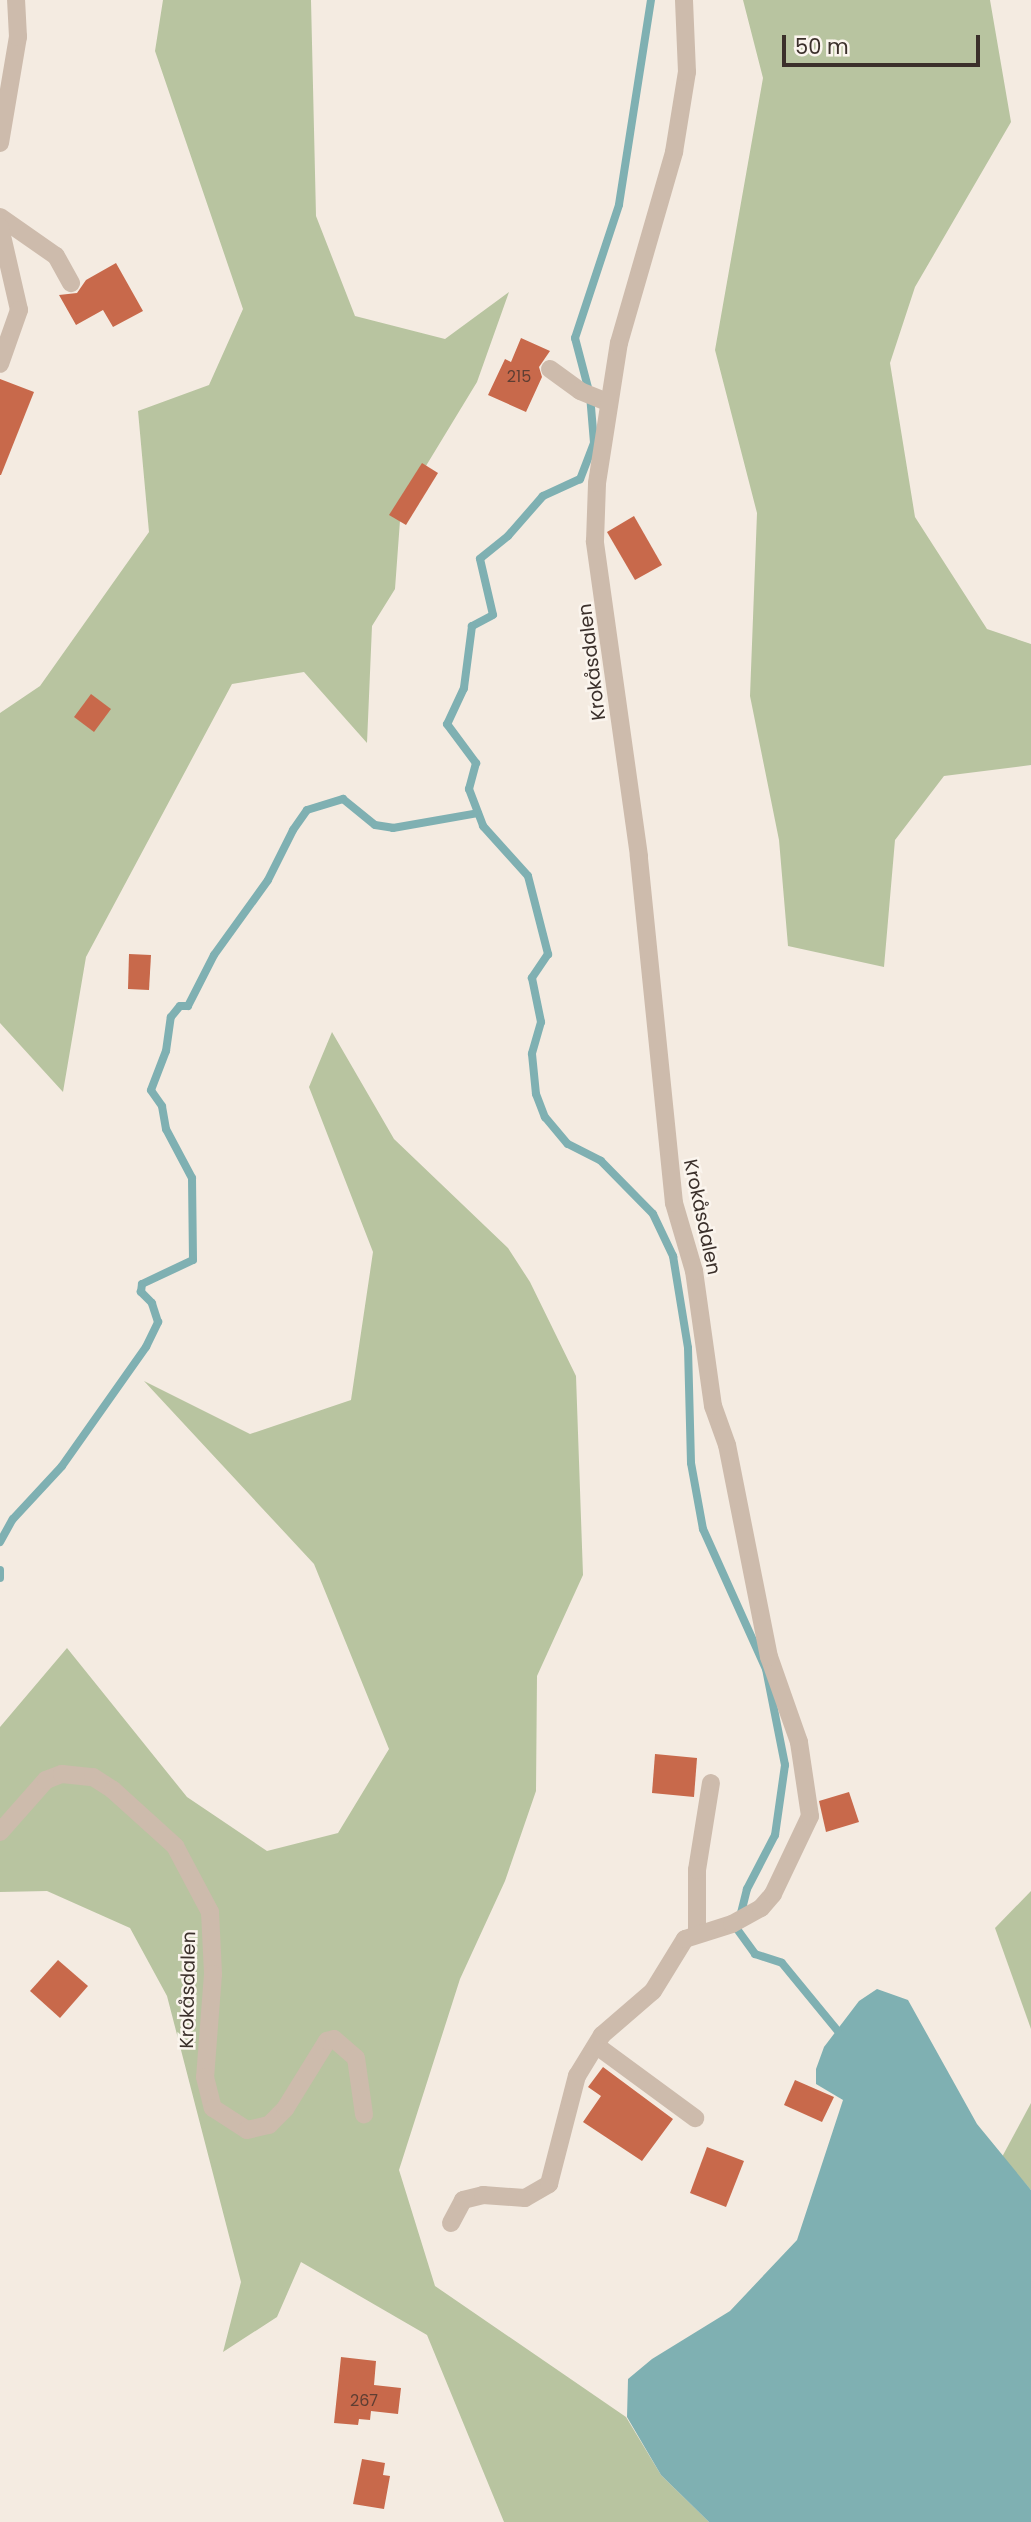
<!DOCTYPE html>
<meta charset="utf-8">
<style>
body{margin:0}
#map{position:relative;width:1031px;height:2522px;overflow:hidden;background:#f4ebe1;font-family:Poppins,sans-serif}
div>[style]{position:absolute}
.green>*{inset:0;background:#b8c4a0}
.water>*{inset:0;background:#7fb0b2}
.stream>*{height:8px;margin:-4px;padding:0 4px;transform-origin:4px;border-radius:4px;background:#7fb0b2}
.building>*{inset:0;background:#c8694b}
.minor>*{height:18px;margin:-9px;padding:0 9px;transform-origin:9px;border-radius:9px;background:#cdbbac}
span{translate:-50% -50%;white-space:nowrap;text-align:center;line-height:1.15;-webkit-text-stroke:5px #fbf5ee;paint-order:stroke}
.number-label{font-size:16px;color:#5e3e33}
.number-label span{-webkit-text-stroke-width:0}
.street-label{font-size:19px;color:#3b302b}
.scale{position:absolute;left:782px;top:35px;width:198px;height:32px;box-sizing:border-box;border:4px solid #3b302b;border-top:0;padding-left:9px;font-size:21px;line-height:24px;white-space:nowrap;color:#3b302b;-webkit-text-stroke:5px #fbf5ee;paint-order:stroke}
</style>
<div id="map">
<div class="green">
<i style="clip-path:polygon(163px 0,311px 0,316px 216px,355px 316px,445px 339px,509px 292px,477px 382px,401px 507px,395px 589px,372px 626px,367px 743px,304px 672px,232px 684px,86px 957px,63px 1092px,0 1023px,0 713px,40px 686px,149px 532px,138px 411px,209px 385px,243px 309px,155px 51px)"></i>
<i style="clip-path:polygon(743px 0,990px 0,1011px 122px,915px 287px,890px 363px,915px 517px,987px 629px,1031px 644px,1031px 765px,944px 776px,895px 840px,884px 967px,788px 946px,779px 840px,750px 696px,757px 513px,715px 350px,763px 78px)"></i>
<i style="clip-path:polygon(332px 1032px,394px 1139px,508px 1248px,530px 1282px,576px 1376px,583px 1575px,537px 1676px,536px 1791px,505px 1881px,460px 1979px,399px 2170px,435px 2286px,626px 2417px,661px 2475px,709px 2522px,504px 2522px,427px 2335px,301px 2262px,277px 2317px,223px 2352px,241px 2282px,167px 1996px,130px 1928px,47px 1891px,0 1892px,0 1727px,67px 1648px,187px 1797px,267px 1851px,338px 1833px,389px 1749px,314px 1564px,144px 1381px,250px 1434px,351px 1400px,373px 1252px,309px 1087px)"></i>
<i style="clip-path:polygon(1031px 1891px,1031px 2029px,995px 1928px)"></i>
<i style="clip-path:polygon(1031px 2103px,1031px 2190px,1002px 2157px)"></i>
</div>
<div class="water">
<i style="clip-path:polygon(877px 1989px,908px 2000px,977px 2124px,1031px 2190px,1031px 2522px,709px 2522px,661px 2475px,627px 2417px,628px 2379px,652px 2359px,730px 2311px,797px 2240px,843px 2100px,816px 2084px,816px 2069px,824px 2047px,859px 2001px)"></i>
</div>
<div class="stream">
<i style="left:651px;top:0;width:207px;rotate:98.9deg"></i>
<i style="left:619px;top:205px;width:140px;rotate:108.3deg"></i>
<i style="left:575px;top:338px;width:59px;rotate:75.3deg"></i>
<i style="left:590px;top:395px;width:48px;rotate:85.2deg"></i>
<i style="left:594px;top:443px;width:39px;rotate:111deg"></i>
<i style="left:580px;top:479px;width:41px;rotate:155.3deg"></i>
<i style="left:543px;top:496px;width:53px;rotate:131.2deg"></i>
<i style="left:508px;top:536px;width:36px;rotate:141deg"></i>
<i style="left:480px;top:559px;width:57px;rotate:76.9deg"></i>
<i style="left:493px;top:615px;width:24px;rotate:152deg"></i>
<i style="left:472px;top:626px;width:63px;rotate:97.4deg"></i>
<i style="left:464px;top:688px;width:40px;rotate:115deg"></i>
<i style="left:447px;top:724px;width:49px;rotate:53.4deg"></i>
<i style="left:476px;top:763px;width:27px;rotate:105deg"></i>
<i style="left:469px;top:789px;width:40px;rotate:69deg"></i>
<i style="left:483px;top:826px;width:67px;rotate:48deg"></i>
<i style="left:528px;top:876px;width:81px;rotate:75.6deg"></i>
<i style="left:548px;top:954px;width:29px;rotate:124deg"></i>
<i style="left:532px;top:978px;width:45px;rotate:78.4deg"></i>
<i style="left:541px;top:1022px;width:33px;rotate:106deg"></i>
<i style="left:532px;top:1054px;width:40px;rotate:84.3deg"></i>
<i style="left:536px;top:1094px;width:25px;rotate:69deg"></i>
<i style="left:545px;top:1117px;width:35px;rotate:50deg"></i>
<i style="left:568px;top:1144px;width:37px;rotate:27deg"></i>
<i style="left:601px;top:1161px;width:74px;rotate:45.5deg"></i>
<i style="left:653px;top:1214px;width:47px;rotate:64.5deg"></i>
<i style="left:673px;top:1256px;width:93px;rotate:80.7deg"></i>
<i style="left:688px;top:1348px;width:115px;rotate:88.5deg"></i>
<i style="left:691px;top:1463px;width:67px;rotate:79.7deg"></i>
<i style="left:703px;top:1529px;width:154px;rotate:65.8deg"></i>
<i style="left:766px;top:1669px;width:98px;rotate:78.8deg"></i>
<i style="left:785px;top:1765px;width:71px;rotate:98.1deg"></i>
<i style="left:775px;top:1835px;width:61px;rotate:117.4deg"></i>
<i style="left:747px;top:1889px;width:41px;rotate:104deg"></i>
<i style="left:737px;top:1929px;width:31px;rotate:54deg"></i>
<i style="left:755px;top:1954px;width:28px;rotate:18deg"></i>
<i style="left:782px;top:1963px;width:87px;rotate:50.6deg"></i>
<i style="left:0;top:1542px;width:26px;rotate:-61deg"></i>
<i style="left:13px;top:1519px;width:72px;rotate:-47.2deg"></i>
<i style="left:62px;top:1466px;width:146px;rotate:-54.8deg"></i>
<i style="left:146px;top:1347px;width:28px;rotate:-64deg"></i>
<i style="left:158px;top:1322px;width:20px;rotate:-108deg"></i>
<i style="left:152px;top:1303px;width:16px;rotate:-135deg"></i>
<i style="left:141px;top:1292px;width:8px;rotate:-83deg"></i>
<i style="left:142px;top:1284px;width:56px;rotate:-25.2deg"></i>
<i style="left:193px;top:1260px;width:82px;rotate:-90.7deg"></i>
<i style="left:192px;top:1178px;width:55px;rotate:-118deg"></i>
<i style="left:166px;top:1129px;width:23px;rotate:-100deg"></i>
<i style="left:162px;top:1106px;width:19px;rotate:-125deg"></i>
<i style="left:151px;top:1090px;width:42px;rotate:-69deg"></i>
<i style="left:166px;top:1051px;width:34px;rotate:-82deg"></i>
<i style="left:171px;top:1017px;width:14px;rotate:-51deg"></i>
<i style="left:180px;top:1006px;width:8px"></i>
<i style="left:188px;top:1006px;width:57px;rotate:-63deg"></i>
<i style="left:214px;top:955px;width:92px;rotate:-54.2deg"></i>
<i style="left:268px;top:880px;width:56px;rotate:-63.4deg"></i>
<i style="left:293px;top:830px;width:24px;rotate:-55deg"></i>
<i style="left:307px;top:810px;width:38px;rotate:-17deg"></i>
<i style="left:343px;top:799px;width:41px;rotate:39.1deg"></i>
<i style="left:375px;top:825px;width:18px;rotate:9deg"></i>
<i style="left:393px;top:828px;width:86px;rotate:-10deg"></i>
<i style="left:0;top:1570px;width:8px;rotate:90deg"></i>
</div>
<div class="building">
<i style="clip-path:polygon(116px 263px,143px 311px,113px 327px,103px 310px,76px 325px,59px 295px,77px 293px,86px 280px)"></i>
<i style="clip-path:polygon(521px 338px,550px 351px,539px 367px,542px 377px,526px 412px,488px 395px,505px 359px,511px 362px)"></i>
<i style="clip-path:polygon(0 379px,34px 392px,1px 475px,0 475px)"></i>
<i style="clip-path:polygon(422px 463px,438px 473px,406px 525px,389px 515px)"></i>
<i style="clip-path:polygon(634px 516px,662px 565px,635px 580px,607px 532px)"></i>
<i style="clip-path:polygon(91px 694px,111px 709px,94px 732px,74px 717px)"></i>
<i style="clip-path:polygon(129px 954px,151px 955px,149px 990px,128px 989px)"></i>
<i style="clip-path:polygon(655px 1754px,697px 1758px,694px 1797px,652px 1793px)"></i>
<i style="clip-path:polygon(849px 1792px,859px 1822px,826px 1832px,819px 1801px)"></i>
<i style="clip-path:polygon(58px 1960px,88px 1986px,60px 2018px,30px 1991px)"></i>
<i style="clip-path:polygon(603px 2067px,673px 2119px,642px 2161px,583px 2122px,601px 2096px,588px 2087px)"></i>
<i style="clip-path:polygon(795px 2080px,834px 2097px,822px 2122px,784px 2105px)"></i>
<i style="clip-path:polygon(707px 2147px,744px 2161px,726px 2207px,690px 2193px)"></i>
<i style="clip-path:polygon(341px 2357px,376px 2361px,374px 2385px,401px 2388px,398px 2414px,371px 2411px,370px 2420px,359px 2419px,358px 2425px,334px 2423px)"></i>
<i style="clip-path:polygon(362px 2459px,385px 2463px,383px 2475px,390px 2476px,384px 2509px,353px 2504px)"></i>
</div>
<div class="minor">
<i style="left:0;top:143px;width:108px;rotate:-80.4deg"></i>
<i style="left:18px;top:37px;width:37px;rotate:-93deg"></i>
<i style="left:0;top:217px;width:68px;rotate:34.9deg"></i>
<i style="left:56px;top:256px;width:31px;rotate:61deg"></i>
<i style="left:0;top:227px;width:85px;rotate:77.1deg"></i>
<i style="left:19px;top:310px;width:57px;rotate:109.4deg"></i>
<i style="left:550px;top:369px;width:37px;rotate:36deg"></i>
<i style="left:580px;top:391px;width:31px;rotate:22deg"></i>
<i style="left:0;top:1832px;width:69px;rotate:-48.5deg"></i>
<i style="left:46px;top:1780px;width:17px;rotate:-21deg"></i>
<i style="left:62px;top:1774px;width:31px;rotate:6deg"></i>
<i style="left:93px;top:1777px;width:24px;rotate:33deg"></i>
<i style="left:113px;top:1790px;width:84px;rotate:42.1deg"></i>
<i style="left:175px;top:1846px;width:75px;rotate:62.1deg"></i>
<i style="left:210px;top:1912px;width:62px;rotate:87.2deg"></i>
<i style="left:213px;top:1974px;width:103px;rotate:94.4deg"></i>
<i style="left:205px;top:2077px;width:32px;rotate:76deg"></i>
<i style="left:213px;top:2108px;width:40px;rotate:32.9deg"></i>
<i style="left:247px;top:2130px;width:23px;rotate:-13deg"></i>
<i style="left:269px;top:2125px;width:23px;rotate:-45deg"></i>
<i style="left:285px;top:2109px;width:80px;rotate:-58.3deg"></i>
<i style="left:327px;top:2041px;width:7px;rotate:-16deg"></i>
<i style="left:334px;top:2039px;width:29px;rotate:41deg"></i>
<i style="left:356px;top:2058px;width:57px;rotate:81.9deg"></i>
<i style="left:697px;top:1934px;width:64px;rotate:-90deg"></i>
<i style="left:697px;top:1870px;width:88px;rotate:-80.9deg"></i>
<i style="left:597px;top:2046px;width:122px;rotate:36.3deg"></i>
<i style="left:451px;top:2223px;width:26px;rotate:-62deg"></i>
<i style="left:463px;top:2200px;width:21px;rotate:-14deg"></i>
<i style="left:483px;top:2195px;width:42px;rotate:4.1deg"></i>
<i style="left:525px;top:2198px;width:28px;rotate:-30deg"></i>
<i style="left:549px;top:2184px;width:112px;rotate:-75.5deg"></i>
<i style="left:577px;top:2076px;width:48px;rotate:-58.6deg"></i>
<i style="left:602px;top:2035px;width:67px;rotate:-40.8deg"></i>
<i style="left:653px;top:1991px;width:61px;rotate:-58.4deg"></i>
<i style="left:685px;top:1939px;width:49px;rotate:-17.7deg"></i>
<i style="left:732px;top:1924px;width:33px;rotate:-29deg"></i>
<i style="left:761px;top:1908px;width:18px;rotate:-49deg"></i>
<i style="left:773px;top:1894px;width:86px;rotate:-64.6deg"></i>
<i style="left:810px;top:1816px;width:75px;rotate:-98.5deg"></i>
<i style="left:799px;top:1742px;width:90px;rotate:-109.4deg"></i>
<i style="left:769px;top:1657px;width:216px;rotate:-101.2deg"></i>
<i style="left:727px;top:1445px;width:41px;rotate:-109.7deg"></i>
<i style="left:713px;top:1406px;width:136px;rotate:-98deg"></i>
<i style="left:694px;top:1271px;width:71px;rotate:-106.4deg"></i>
<i style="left:674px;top:1203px;width:349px;rotate:-95.8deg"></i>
<i style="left:639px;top:856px;width:318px;rotate:-98deg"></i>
<i style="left:595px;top:541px;width:58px;rotate:-88deg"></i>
<i style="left:597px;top:483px;width:142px;rotate:-81.1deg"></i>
<i style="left:619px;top:343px;width:199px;rotate:-73.9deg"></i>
<i style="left:674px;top:152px;width:81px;rotate:-80.8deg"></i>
<i style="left:687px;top:72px;width:72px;rotate:-92.4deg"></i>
</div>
<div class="number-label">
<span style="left:519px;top:377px">215</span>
<span style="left:364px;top:2401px">267</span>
</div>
<div class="street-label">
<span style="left:592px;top:662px;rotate:-97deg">Krokåsdalen</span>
<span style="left:702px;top:1217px;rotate:78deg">Krokåsdalen</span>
<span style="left:188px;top:1990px;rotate:-89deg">Krokåsdalen</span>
</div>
<div class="scale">50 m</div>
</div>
